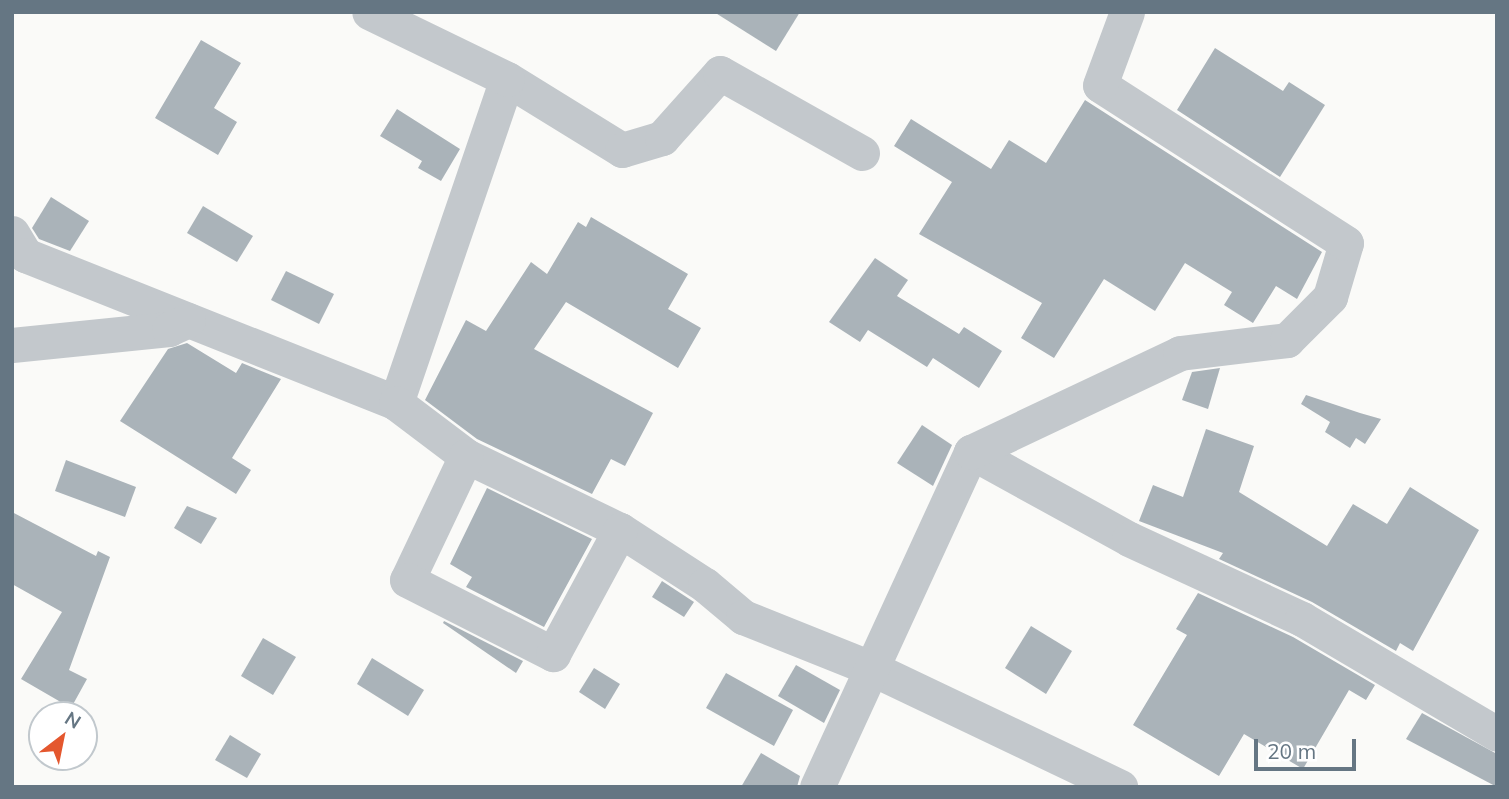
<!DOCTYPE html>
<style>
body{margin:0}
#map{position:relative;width:1509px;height:799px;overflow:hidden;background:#fafaf8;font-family:Mulish,sans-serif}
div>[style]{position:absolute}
.building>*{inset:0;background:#aab3b9}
.minor>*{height:35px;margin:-17.5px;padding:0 17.5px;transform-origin:17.5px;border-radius:17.5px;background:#c3c8cc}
span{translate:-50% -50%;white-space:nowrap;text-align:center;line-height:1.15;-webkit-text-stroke:7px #fff;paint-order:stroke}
.frame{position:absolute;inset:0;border:14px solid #657683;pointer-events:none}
.north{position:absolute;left:28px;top:701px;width:70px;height:70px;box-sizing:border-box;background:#fff;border:2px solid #c1c8cd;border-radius:50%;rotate:32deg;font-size:19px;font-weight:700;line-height:28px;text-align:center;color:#657683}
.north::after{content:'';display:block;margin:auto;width:24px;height:32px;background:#e4572e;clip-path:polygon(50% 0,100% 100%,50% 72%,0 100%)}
.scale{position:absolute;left:1254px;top:739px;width:102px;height:32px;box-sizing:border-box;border:4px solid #657683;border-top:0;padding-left:9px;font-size:21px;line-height:24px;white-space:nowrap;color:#657683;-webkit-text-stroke:5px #fff;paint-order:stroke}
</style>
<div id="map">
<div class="building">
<i style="clip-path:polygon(714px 12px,800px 12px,776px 51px)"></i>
<i style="clip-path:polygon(201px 40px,241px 63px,214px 108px,237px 122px,218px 155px,155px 118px)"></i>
<i style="clip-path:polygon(1215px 48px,1283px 91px,1289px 82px,1325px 105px,1280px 177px,1177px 110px)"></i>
<i style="clip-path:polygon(1085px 100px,1322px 252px,1297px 299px,1276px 286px,1253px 323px,1224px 305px,1232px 292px,1185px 263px,1155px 311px,1104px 279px,1054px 358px,1021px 338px,1042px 303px,919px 234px,952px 182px,894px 146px,911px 119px,991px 169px,1009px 140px,1046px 163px)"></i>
<i style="clip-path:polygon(397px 109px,460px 149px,441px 181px,418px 168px,422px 161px,380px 136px)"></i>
<i style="clip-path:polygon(51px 197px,89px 221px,70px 251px,39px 239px,32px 228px)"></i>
<i style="clip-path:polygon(203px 206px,253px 236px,237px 262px,187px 233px)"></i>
<i style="clip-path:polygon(591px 217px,688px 274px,668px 309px,701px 328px,678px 368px,566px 302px,534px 349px,653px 413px,625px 466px,611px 459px,592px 494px,477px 439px,425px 400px,466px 320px,486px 331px,531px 262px,547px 274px,578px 222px,586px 227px)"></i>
<i style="clip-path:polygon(875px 258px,908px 280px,897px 296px,959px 334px,964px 327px,1002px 351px,979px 388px,933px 358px,927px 367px,868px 330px,860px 342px,829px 322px)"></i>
<i style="clip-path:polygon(286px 271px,334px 294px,319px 324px,271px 300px)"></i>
<i style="clip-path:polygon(187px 343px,236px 373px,242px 363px,281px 379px,232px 458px,251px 470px,236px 494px,120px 421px,168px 349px)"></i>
<i style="clip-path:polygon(1220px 368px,1208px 409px,1182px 400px,1192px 372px)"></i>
<i style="clip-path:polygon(1306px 395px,1360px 413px,1381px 419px,1365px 444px,1356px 438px,1350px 448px,1325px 432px,1330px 422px,1301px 404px)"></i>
<i style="clip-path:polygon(922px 425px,952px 445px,933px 486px,897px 463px)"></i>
<i style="clip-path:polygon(1206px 429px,1254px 446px,1239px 492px,1327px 546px,1353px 504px,1387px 524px,1410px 487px,1479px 530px,1413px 651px,1400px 643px,1396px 651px,1312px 602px,1219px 559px,1223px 553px,1139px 521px,1153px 485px,1183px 497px)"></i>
<i style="clip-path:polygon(66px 460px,136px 487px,125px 517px,55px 491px)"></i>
<i style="clip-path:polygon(487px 488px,592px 539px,544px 627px,466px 587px,472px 577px,450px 564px)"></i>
<i style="clip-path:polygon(187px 506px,217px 518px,201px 544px,174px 528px)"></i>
<i style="clip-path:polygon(12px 512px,96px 556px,98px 551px,110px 557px,69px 670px,87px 679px,71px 708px,21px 679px,62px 612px,12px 584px)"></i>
<i style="clip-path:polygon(662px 581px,694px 602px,684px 617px,652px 597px)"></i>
<i style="clip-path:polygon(1198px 593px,1293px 637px,1375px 685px,1366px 700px,1349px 690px,1303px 769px,1244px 734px,1219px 776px,1133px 725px,1187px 635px,1176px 629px)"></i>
<i style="clip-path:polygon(443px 623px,444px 621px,523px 661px,516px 673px)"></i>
<i style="clip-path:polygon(1031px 626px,1072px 651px,1046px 694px,1005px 668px)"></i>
<i style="clip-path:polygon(263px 638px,296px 657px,273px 695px,241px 676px)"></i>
<i style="clip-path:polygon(372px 658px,424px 690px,408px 716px,357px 684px)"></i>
<i style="clip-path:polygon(796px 665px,840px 690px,824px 723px,778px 696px)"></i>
<i style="clip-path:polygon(594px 668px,620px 684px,605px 709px,579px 692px)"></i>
<i style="clip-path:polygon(726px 673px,793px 710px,774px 746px,706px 708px)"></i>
<i style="clip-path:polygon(1422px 713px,1497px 754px,1497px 787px,1406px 739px)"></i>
<i style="clip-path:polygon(230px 735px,261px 754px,247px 778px,215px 760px)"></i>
<i style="clip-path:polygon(761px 753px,800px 776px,797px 787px,741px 787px)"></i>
</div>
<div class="minor">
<i style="left:507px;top:79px;width:135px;rotate:31.7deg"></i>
<i style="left:622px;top:150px;width:42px;rotate:-16.7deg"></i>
<i style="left:662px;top:138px;width:87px;rotate:-48.3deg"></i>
<i style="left:720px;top:73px;width:163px;rotate:29.4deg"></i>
<i style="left:12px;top:233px;width:26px;rotate:59deg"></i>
<i style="left:25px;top:255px;width:399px;rotate:21.7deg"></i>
<i style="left:396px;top:403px;width:342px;rotate:-71.1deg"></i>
<i style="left:507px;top:79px;width:153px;rotate:-154.1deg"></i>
<i style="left:12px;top:345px;width:158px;rotate:-5.8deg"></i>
<i style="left:169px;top:329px;width:21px;rotate:-25deg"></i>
<i style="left:396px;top:403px;width:88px;rotate:37.1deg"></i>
<i style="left:466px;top:456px;width:171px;rotate:25.7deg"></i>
<i style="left:620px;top:530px;width:101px;rotate:32.9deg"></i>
<i style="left:705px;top:585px;width:50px;rotate:40.1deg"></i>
<i style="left:743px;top:617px;width:140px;rotate:21.8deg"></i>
<i style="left:873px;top:669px;width:274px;rotate:25.5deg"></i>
<i style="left:971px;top:452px;width:180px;rotate:28.8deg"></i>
<i style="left:1129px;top:539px;width:191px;rotate:24.8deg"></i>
<i style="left:1302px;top:619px;width:226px;rotate:30.5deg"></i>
<i style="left:466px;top:456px;width:137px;rotate:115.4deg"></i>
<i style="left:407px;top:580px;width:164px;rotate:26.9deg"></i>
<i style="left:553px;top:654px;width:141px;rotate:-61.6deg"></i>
<i style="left:817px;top:787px;width:369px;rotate:-65.3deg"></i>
<i style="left:971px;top:452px;width:231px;rotate:-25.3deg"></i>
<i style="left:1180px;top:353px;width:108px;rotate:-6.9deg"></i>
<i style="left:1287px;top:340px;width:61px;rotate:-45deg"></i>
<i style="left:1330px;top:297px;width:56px;rotate:-73.5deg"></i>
<i style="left:1346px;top:243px;width:292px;rotate:-147.3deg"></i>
<i style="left:1100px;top:85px;width:78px;rotate:-69.7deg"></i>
</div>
<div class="frame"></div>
<div class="north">N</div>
<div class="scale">20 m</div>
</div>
